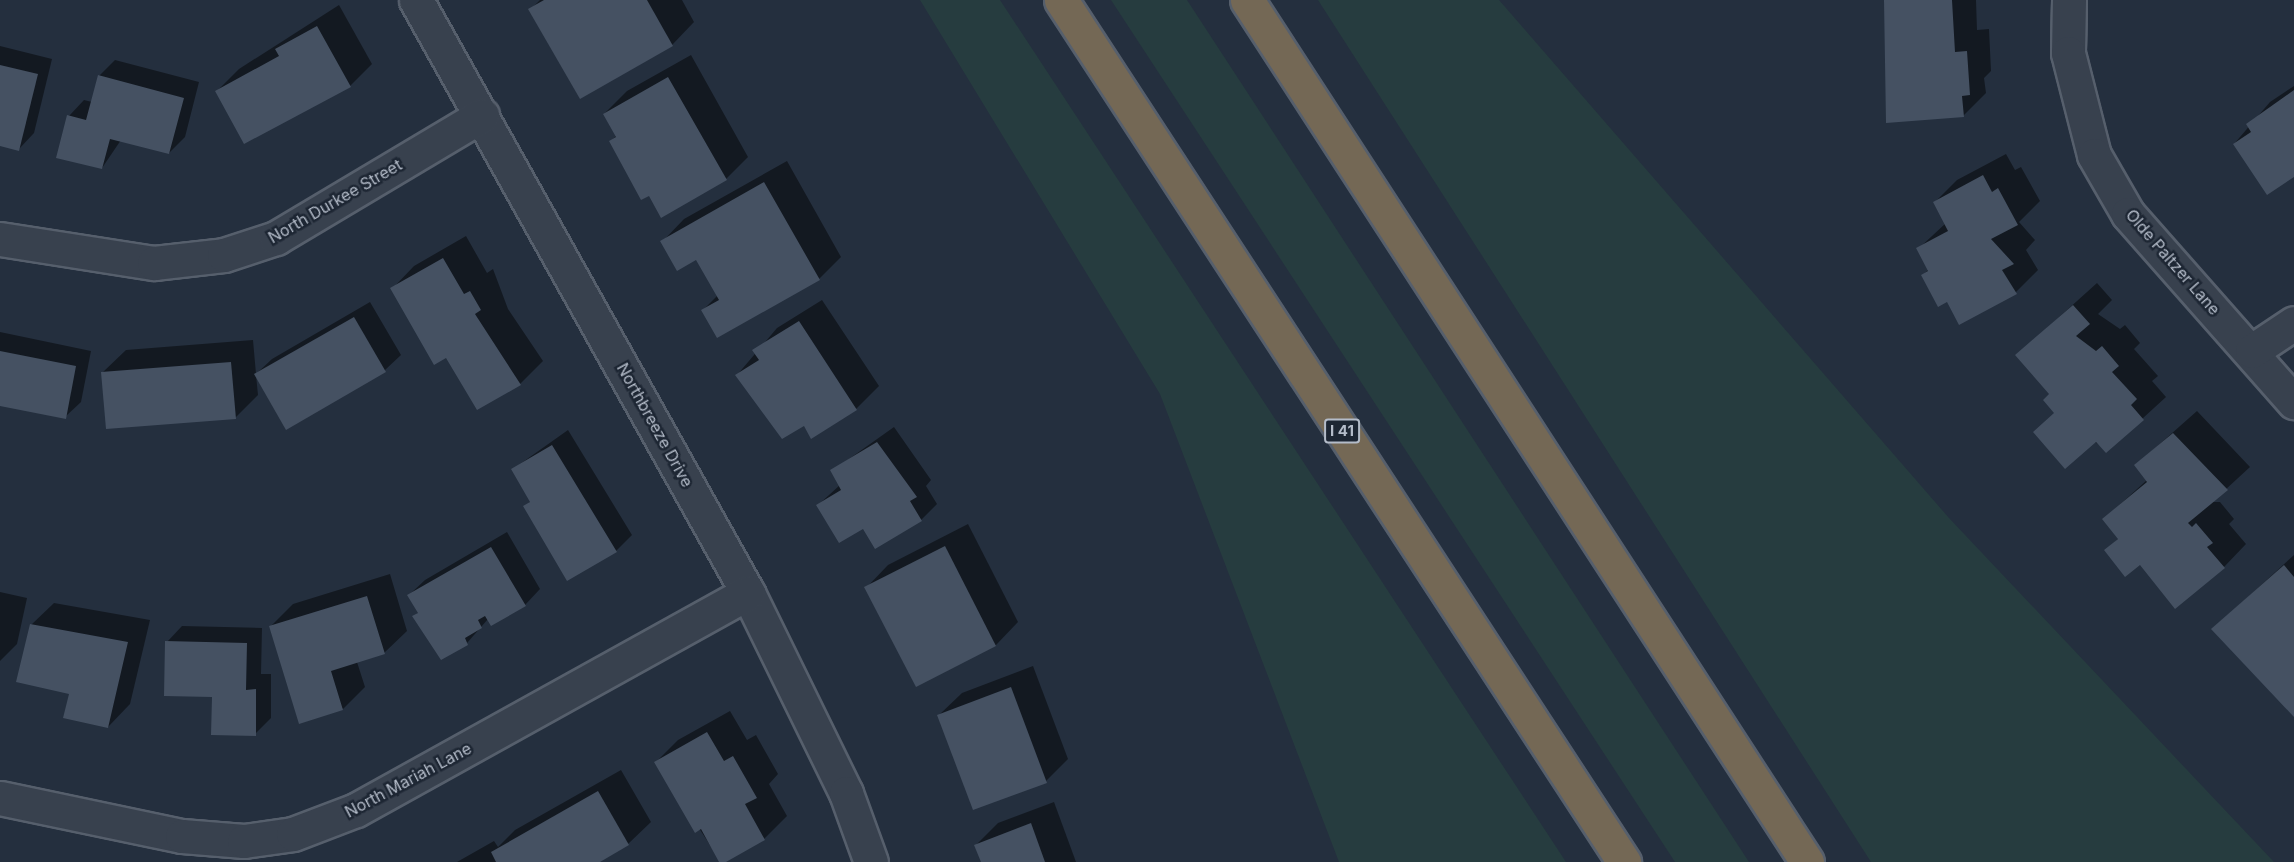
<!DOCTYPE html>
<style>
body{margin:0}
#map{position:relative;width:2294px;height:862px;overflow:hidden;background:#242f3e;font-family:Inter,sans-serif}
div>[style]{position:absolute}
.green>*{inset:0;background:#263c3f}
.shadow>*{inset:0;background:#0007}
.building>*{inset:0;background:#455162}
.roads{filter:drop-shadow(2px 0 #565f6c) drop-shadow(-2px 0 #565f6c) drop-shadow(0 2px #565f6c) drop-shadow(0 -2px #565f6c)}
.street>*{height:33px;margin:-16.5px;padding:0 16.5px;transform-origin:16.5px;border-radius:16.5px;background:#38414e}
.highway>*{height:33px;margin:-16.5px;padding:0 16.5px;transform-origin:16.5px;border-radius:16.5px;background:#746855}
span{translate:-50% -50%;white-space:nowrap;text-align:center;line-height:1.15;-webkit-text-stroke:5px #1d2633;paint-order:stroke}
.shield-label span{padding:2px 4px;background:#1d2633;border:2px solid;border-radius:4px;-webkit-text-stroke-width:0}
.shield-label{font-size:15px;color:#b4bcc9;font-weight:700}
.street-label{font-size:16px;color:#b4bcc9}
</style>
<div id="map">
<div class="green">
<i style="clip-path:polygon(920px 0,1000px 0,1566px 862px,1339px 862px,1160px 394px)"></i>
<i style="clip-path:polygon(1111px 0,1187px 0,1749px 862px,1675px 862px)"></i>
<i style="clip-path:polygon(1318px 0,1499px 0,1949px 518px,2274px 862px,1871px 862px)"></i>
</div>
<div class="shadow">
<i style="clip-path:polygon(540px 0,682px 0,694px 22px,672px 45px,530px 10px)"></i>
<i style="clip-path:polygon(1886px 0,1976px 0,1977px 30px,1989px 29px,1991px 71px,1984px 78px,1986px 93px,1963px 116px)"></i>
<i style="clip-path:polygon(339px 5px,372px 64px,350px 86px,217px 91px,239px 69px)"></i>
<i style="clip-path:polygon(0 46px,52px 59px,34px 133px,19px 149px,0 145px)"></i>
<i style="clip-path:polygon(691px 55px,748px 157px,726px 179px,649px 194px,611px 141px,617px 135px,604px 114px,627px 91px)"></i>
<i style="clip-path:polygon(115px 60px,199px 82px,185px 137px,169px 153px,121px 140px,102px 168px,69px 116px,84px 100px,92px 102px,99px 76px)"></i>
<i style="clip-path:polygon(2294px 86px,2294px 176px,2234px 144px,2270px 102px)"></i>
<i style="clip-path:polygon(2006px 154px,2015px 170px,2021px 167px,2040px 201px,2019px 222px,2035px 240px,2026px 250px,2038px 270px,2016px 292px,1948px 300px,1923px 275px,1929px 269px,1918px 249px,1946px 223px,1935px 202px,1957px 180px)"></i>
<i style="clip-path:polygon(787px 161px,841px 257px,819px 279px,703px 310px,718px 295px,696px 258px,662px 242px,684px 219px)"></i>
<i style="clip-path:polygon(466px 236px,487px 273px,493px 269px,508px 309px,543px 361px,520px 384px,447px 356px,392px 289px,414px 266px)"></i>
<i style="clip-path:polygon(2097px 283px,2112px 300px,2098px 314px,2120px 329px,2125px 325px,2140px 343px,2134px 349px,2158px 376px,2152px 381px,2166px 397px,2107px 451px,2055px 412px,2051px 394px,2017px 355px)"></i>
<i style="clip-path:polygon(822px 300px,879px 386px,856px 409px,812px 437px,804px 424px,737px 375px,777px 328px)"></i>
<i style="clip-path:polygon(370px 302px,401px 355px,385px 370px,256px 375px,258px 395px,235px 418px,103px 372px,126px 350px,253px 340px,256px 374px,272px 359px)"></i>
<i style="clip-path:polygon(0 332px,91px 351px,81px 402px,65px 417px,0 404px)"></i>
<i style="clip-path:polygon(2197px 411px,2250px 467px,2212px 502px,2220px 502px,2234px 519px,2229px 524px,2246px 544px,2224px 567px,2140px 563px,2106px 550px,2119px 538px,2104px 519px,2147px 480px,2136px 465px)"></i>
<i style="clip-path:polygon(894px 427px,931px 480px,926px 486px,937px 504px,921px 520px,863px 527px,818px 505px,840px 485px,832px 471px)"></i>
<i style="clip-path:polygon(568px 430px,632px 535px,616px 551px,525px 507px,531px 501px,513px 469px)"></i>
<i style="clip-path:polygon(968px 524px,1018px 622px,996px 645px,916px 685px,866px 588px,888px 565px)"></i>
<i style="clip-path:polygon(507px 532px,540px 589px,525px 605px,488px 619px,467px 643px,414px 617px,419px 612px,409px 595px,425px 580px)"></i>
<i style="clip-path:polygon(2294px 555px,2294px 714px,2213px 629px)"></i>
<i style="clip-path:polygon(390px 574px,407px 631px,384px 653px,357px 662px,365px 687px,343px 709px,271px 626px,293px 604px)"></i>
<i style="clip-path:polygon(0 592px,27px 598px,17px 644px,0 661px)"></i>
<i style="clip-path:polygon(54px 603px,150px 620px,130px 704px,108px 727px,71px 693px,31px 625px)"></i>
<i style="clip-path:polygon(182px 626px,262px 628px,261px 674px,271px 674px,271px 718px,255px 734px,167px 642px)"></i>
<i style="clip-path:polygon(1033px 666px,1068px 759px,1046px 781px,939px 715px,962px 693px)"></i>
<i style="clip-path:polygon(730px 711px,747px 740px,756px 735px,778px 774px,769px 784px,787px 816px,764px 839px,721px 862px,656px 762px,678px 740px)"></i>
<i style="clip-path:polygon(621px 770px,651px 822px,628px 844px,597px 862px,457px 862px,494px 841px,498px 847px,515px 830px)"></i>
<i style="clip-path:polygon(1054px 802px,1076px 862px,982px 862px,976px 845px,998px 823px)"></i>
</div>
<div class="building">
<i style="clip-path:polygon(544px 0,647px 0,673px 46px,580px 99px,528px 9px)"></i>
<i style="clip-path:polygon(1884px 0,1952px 0,1955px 52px,1967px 51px,1970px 95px,1962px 96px,1964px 117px,1886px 123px)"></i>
<i style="clip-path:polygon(317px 26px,351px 87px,244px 144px,215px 91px,279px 56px,275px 49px)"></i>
<i style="clip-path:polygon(0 65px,38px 74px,19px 151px,0 146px)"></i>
<i style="clip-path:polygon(98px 75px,184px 98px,169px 154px,110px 139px,102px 169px,56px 158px,67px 115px,86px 120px)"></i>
<i style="clip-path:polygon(668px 77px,727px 180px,661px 218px,649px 196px,641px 200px,609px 141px,616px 137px,603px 114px)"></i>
<i style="clip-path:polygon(2294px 90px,2294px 177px,2267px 195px,2233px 144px,2251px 132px,2246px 124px)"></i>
<i style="clip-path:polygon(1983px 175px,1992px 192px,1998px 188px,2018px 225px,1991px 239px,2014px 264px,2002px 270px,2017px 294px,1959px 325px,1947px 302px,1938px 307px,1921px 275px,1928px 271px,1916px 248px,1948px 231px,1933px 202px)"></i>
<i style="clip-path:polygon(764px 182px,820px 280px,717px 338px,701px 310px,719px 300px,696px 260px,677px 271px,660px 241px)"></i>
<i style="clip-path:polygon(443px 258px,464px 294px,470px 291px,481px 310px,475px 314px,521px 385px,477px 410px,446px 358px,434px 365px,390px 288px)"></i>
<i style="clip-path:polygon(2073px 305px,2090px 324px,2076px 336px,2096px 351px,2102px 346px,2119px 366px,2112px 372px,2137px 399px,2131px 405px,2144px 420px,2106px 453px,2096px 442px,2065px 469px,2033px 432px,2054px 413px,2043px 400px,2049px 394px,2015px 355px)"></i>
<i style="clip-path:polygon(354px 317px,386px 372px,286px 430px,254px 374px)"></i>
<i style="clip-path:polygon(799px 321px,857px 410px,811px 439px,804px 426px,782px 439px,735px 375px,759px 360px,752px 350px)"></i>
<i style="clip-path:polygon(0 351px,76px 366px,66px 419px,0 406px)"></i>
<i style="clip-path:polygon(231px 362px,236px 419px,106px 429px,101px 372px)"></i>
<i style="clip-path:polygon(2173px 433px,2228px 490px,2188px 523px,2192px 527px,2196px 523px,2213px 543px,2207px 547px,2225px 568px,2175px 609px,2140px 565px,2125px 577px,2104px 550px,2118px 539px,2102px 519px,2147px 482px,2134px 465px)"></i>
<i style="clip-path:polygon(877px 442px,917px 497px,910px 501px,922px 521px,875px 549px,863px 529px,839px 543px,816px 505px,841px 490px,830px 470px)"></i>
<i style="clip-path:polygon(552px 445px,617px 552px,567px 581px,523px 506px,530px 502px,511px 469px)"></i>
<i style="clip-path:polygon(945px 546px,996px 646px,916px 687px,864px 587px)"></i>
<i style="clip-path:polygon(491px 547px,526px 606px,491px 626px,485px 616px,478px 620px,482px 628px,465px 638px,468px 645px,441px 660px,412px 616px,418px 613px,407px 595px)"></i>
<i style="clip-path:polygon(2284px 565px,2294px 577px,2294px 717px,2211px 629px)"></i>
<i style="clip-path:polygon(367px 596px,385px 654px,331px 671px,343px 710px,299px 724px,269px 626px)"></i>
<i style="clip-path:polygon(30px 624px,128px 642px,108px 728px,63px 718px,69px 694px,16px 682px)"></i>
<i style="clip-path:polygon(165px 641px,247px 643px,246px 690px,256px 689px,256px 736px,211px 735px,212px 697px,164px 696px)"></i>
<i style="clip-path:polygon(1011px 687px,1047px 783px,973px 810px,937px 715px)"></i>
<i style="clip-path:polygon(707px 732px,724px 761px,733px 756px,757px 798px,745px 804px,765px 840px,726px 862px,719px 862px,701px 829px,695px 833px,654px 762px)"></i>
<i style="clip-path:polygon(598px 791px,629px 845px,600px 862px,496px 862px,491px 852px)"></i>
<i style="clip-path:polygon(1031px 823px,1045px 862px,981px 862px,974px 845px)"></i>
</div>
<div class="roads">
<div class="street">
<i style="left:416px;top:0;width:680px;rotate:60.76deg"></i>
<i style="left:748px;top:593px;width:223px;rotate:63.9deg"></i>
<i style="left:846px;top:793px;width:73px;rotate:70.1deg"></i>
<i style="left:2069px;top:0;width:53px;rotate:91.1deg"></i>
<i style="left:2068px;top:53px;width:105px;rotate:75.7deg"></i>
<i style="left:2094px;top:155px;width:68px;rotate:60deg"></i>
<i style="left:2128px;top:214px;width:251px;rotate:48.6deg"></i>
<i style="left:0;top:239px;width:156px;rotate:8.9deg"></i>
<i style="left:154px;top:263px;width:70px;rotate:-6.5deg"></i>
<i style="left:224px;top:255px;width:55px;rotate:-18.1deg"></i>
<i style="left:276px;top:238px;width:240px;rotate:-30.8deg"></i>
<i style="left:2252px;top:351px;width:50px;rotate:-33.7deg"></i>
<i style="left:0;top:798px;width:186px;rotate:11.8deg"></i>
<i style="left:182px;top:836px;width:62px;rotate:4.6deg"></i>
<i style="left:244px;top:841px;width:49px;rotate:-8.1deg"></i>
<i style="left:293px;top:834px;width:67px;rotate:-20.9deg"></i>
<i style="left:356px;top:810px;width:448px;rotate:-29deg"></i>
</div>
<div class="highway">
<i style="left:1061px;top:0;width:1030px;rotate:56.85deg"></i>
<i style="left:1247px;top:0;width:1028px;rotate:56.99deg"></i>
</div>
</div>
<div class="shield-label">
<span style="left:1342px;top:431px">I 41</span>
</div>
<div class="street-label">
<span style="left:335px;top:201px;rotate:-30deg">North Durkee Street</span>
<span style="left:2173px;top:262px;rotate:49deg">Olde Paltzer Lane</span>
<span style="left:655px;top:425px;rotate:61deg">Northbreeze Drive</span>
<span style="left:408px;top:780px;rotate:-28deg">North Mariah Lane</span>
</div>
</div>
